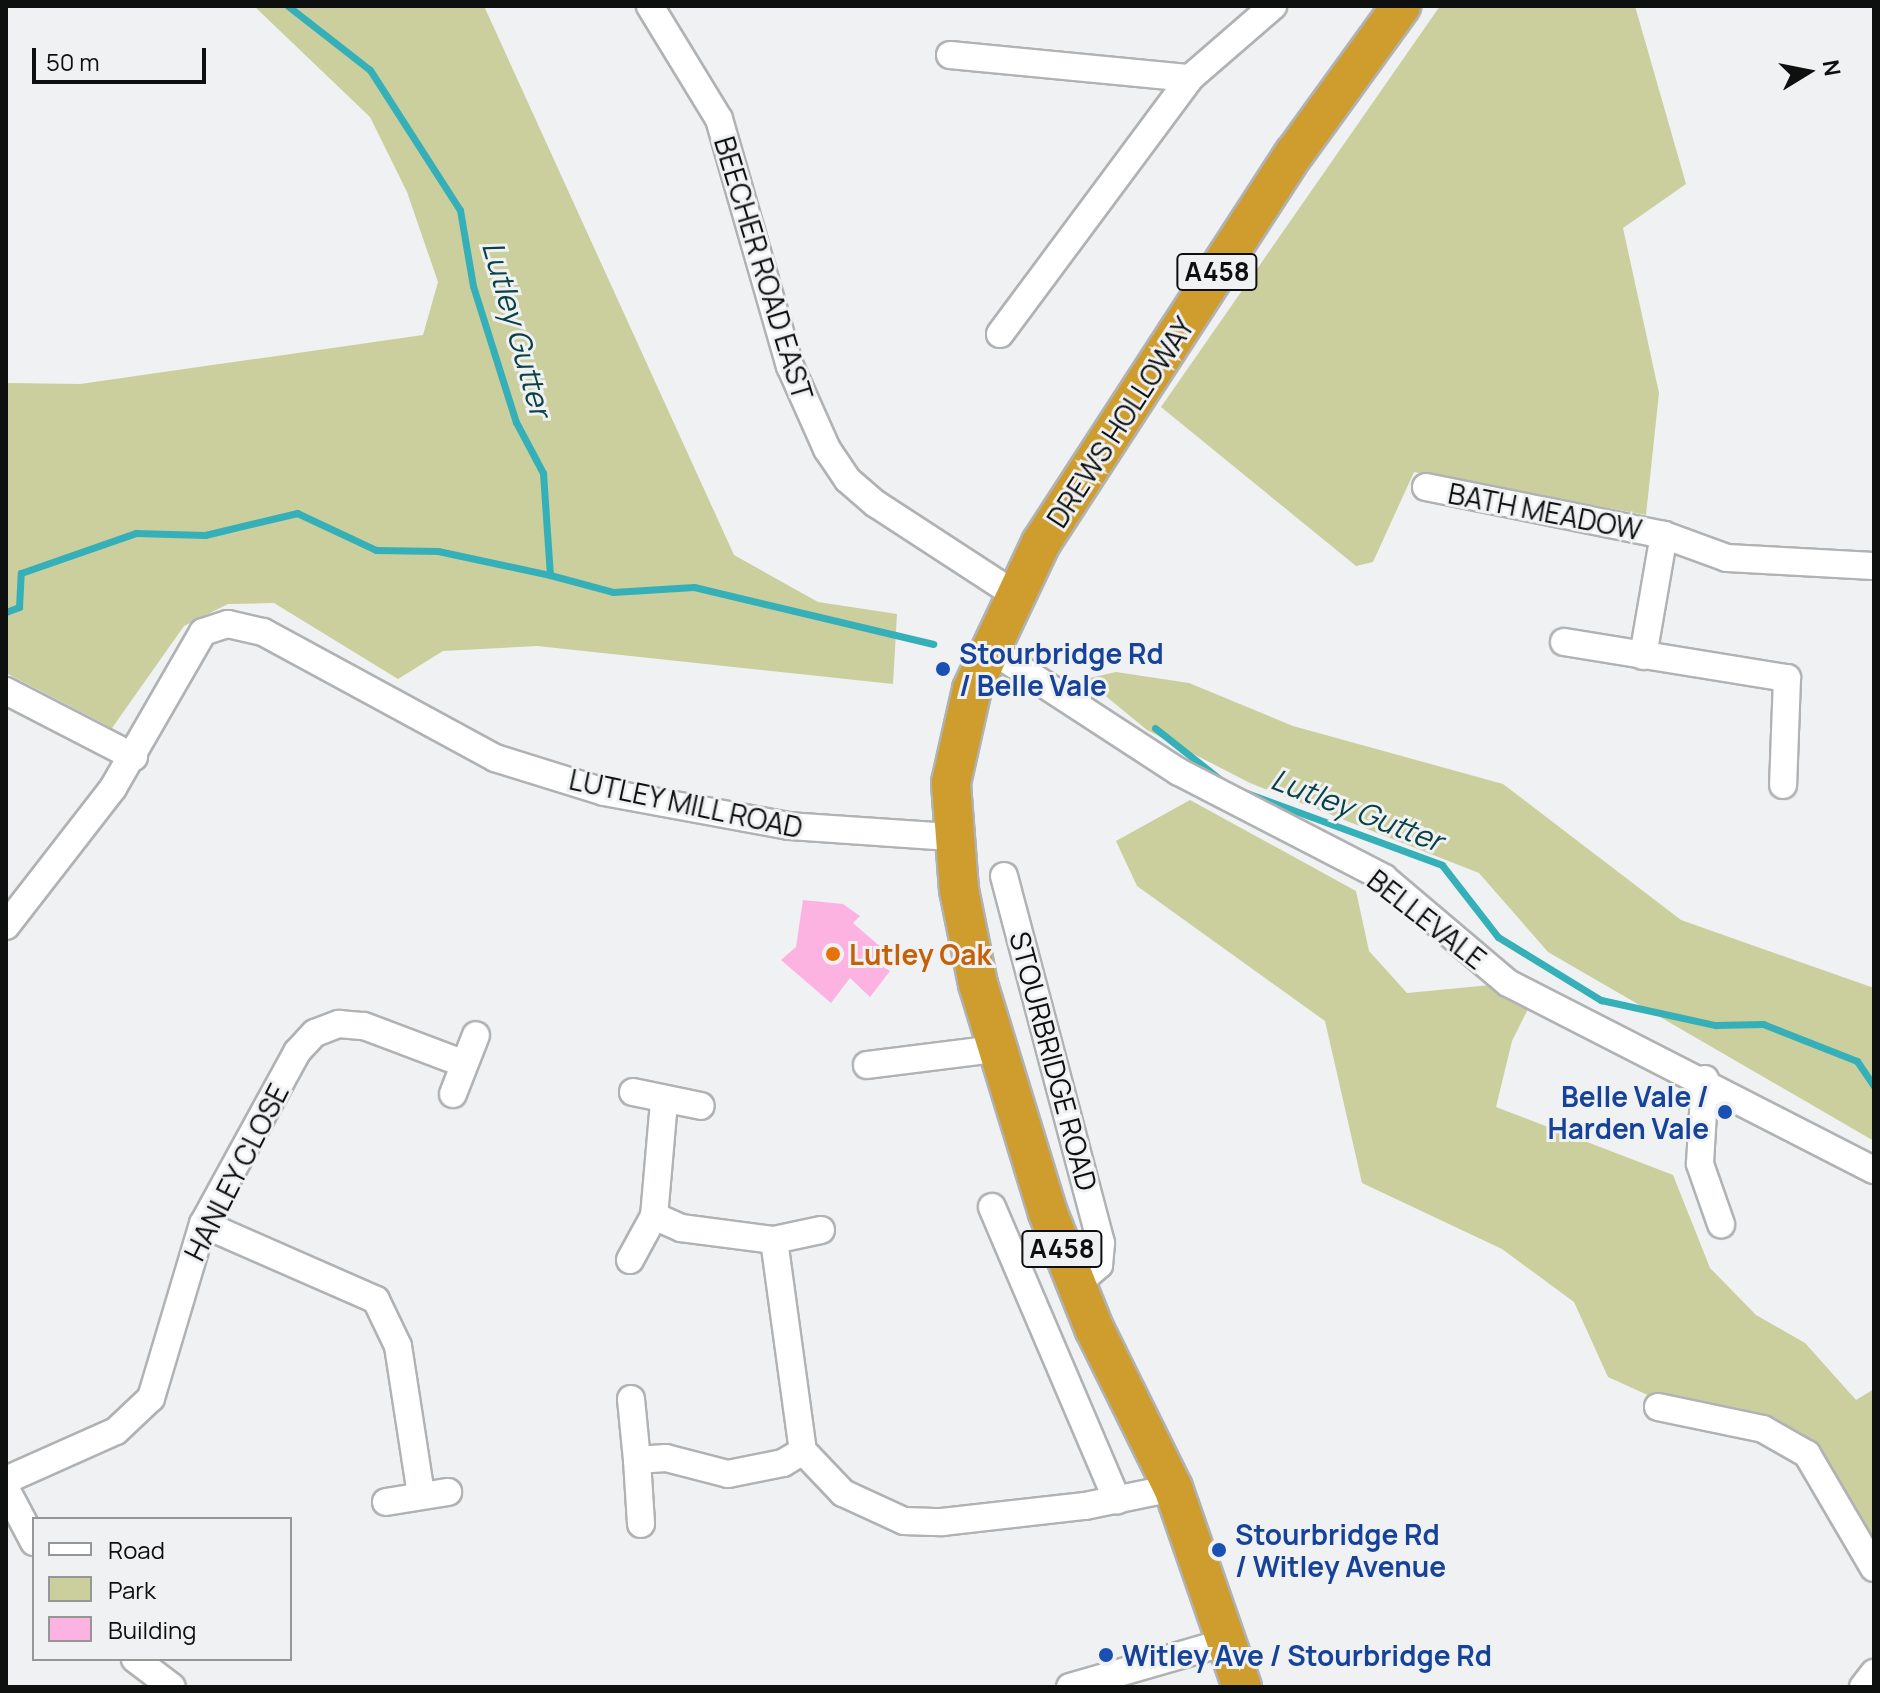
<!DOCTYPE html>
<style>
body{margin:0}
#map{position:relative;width:1880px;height:1693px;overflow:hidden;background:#eff1f2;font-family:Manrope,sans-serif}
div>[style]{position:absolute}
.green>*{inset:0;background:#cbcf9d}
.stream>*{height:7px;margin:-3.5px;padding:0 3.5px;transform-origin:3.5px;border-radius:3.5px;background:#36b0b8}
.building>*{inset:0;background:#fdb3e2}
.roads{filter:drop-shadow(2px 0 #b0b2b3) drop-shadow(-2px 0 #b0b2b3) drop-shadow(0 2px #b0b2b3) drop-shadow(0 -2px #b0b2b3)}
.minor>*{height:26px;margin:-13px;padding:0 13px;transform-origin:13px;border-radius:13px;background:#fff}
.highway>*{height:38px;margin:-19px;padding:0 19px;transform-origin:19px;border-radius:19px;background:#ce9d2d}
.dots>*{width:22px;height:22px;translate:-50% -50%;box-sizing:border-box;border:4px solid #eff1f2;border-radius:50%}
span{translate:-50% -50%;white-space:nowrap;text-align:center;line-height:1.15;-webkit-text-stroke:6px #eff1f2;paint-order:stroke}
.shield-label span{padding:2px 6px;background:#eff1f2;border:2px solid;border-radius:6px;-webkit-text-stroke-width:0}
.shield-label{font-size:26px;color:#0e0f0f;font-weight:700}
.street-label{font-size:28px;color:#0e0f0f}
.transit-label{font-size:28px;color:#164399;font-weight:700}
.left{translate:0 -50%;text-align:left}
.right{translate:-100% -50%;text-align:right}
.food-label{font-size:28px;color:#c56008;font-weight:700}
.water-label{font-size:30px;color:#094144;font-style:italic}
.frame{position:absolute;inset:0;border:8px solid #0e0f0f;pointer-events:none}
.legend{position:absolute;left:32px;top:1517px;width:260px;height:144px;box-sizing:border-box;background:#eff1f2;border:2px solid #959797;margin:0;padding:10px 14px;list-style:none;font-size:24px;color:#0e0f0f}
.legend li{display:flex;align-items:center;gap:16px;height:40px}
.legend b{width:40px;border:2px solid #959797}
.north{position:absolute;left:1768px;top:32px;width:80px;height:80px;-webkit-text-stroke:6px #eff1f2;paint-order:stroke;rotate:80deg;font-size:22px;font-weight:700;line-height:32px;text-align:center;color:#0e0f0f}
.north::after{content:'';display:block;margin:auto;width:28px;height:36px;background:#0e0f0f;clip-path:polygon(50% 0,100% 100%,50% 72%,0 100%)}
.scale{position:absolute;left:32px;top:48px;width:174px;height:36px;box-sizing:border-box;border:4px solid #0e0f0f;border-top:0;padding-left:10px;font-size:24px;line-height:28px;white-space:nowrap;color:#0e0f0f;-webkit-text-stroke:6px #eff1f2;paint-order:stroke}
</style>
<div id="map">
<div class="green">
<i style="clip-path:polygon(254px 6px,484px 6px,734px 555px,818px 602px,897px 614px,893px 684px,537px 646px,443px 651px,398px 679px,274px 603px,228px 604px,184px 626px,112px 728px,6px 673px,6px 383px,80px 384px,423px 335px,438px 282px,407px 192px,370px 117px)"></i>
<i style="clip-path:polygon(1440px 6px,1635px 6px,1686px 184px,1623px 228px,1659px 393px,1646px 515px,1414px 472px,1373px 562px,1356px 566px,1161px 407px)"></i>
<i style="clip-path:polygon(1116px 672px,1189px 683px,1293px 726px,1503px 784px,1681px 920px,1874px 988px,1874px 1141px,1548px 952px,1479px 873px,1250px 783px,1147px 730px,1085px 679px)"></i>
<i style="clip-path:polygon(1190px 800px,1356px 891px,1369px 951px,1407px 993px,1491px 985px,1532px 1001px,1512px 1041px,1496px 1107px,1673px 1175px,1710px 1268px,1756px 1315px,1805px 1343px,1856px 1400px,1874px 1389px,1874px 1542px,1817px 1444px,1787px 1426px,1652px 1397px,1608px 1377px,1574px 1302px,1502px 1249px,1362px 1183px,1325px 1021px,1137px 886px,1116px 841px)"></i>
</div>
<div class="stream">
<i style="left:288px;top:6px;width:104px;rotate:38deg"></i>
<i style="left:370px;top:70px;width:166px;rotate:57.3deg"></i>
<i style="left:460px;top:210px;width:77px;rotate:80.3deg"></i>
<i style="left:473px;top:286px;width:143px;rotate:72.5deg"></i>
<i style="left:516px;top:422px;width:58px;rotate:62.1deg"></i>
<i style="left:543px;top:473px;width:102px;rotate:86.1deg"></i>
<i style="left:550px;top:575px;width:65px;rotate:15.1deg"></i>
<i style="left:613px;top:592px;width:81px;rotate:-3.5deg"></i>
<i style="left:694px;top:587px;width:246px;rotate:13.4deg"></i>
<i style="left:6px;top:612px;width:14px;rotate:-21deg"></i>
<i style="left:19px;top:607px;width:34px;rotate:-87deg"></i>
<i style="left:21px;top:573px;width:122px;rotate:-19.2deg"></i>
<i style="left:136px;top:533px;width:69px;rotate:1.7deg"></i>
<i style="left:205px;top:535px;width:95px;rotate:-13.4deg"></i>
<i style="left:297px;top:513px;width:87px;rotate:25.1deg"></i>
<i style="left:376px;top:550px;width:62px;rotate:0.9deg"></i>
<i style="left:438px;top:551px;width:115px;rotate:12.1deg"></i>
<i style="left:1155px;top:728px;width:85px;rotate:38.3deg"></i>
<i style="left:1244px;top:792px;width:211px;rotate:20.2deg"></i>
<i style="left:1442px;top:865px;width:91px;rotate:52.1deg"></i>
<i style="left:1498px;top:937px;width:121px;rotate:31.5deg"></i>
<i style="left:1601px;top:1000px;width:117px;rotate:12.4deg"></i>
<i style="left:1715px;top:1025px;width:48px;rotate:-1.2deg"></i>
<i style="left:1763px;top:1024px;width:101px;rotate:21.5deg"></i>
<i style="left:1857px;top:1061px;width:30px;rotate:56deg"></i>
</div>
<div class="building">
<i style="clip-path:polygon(803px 900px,843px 904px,860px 916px,853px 923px,882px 948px,874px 961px,890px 971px,870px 997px,850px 978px,831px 1003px,781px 960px,796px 947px)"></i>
</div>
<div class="roads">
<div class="minor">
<i style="left:650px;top:6px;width:132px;rotate:58.6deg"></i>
<i style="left:719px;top:119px;width:257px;rotate:74deg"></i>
<i style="left:790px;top:366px;width:91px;rotate:66deg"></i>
<i style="left:827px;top:449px;width:37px;rotate:56deg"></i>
<i style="left:848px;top:480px;width:37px;rotate:41deg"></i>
<i style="left:876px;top:504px;width:165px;rotate:33.1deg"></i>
<i style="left:950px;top:55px;width:241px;rotate:5.5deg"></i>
<i style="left:1000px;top:334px;width:319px;rotate:-53.4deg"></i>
<i style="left:1190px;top:78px;width:110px;rotate:-40.9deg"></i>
<i style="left:1426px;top:487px;width:243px;rotate:11.4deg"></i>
<i style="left:1664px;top:535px;width:67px;rotate:20.1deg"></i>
<i style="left:1727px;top:558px;width:147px;rotate:3.1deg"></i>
<i style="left:1564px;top:642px;width:226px;rotate:9.2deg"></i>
<i style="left:1787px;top:678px;width:107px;rotate:92.1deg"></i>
<i style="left:990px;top:649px;width:225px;rotate:33.1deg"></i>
<i style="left:1179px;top:772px;width:231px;rotate:27.3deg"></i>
<i style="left:1384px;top:878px;width:162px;rotate:40.3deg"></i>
<i style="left:1508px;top:983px;width:411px;rotate:27.1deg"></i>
<i style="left:1643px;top:656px;width:123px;rotate:-80.2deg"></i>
<i style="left:6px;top:691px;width:144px;rotate:27.3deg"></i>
<i style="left:1004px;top:876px;width:380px;rotate:75.2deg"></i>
<i style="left:1101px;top:1243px;width:22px;rotate:95deg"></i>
<i style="left:1099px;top:1265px;width:29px;rotate:139deg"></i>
<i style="left:6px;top:926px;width:175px;rotate:-52.2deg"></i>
<i style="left:113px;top:788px;width:180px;rotate:-60deg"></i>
<i style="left:203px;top:632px;width:26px;rotate:-18deg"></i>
<i style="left:228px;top:624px;width:36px;rotate:13deg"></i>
<i style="left:263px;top:632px;width:264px;rotate:28.5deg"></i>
<i style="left:495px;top:758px;width:114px;rotate:17.3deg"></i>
<i style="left:604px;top:792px;width:188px;rotate:10.4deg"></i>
<i style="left:789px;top:826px;width:163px;rotate:3.9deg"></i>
<i style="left:867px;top:1065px;width:129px;rotate:-7.1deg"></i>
<i style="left:1705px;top:1079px;width:85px;rotate:93.4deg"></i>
<i style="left:1700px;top:1164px;width:64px;rotate:70.7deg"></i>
<i style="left:633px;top:1092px;width:69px;rotate:11.6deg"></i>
<i style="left:453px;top:1094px;width:63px;rotate:-68.7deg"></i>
<i style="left:664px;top:1102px;width:114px;rotate:95deg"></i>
<i style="left:654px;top:1216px;width:30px;rotate:24deg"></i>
<i style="left:681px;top:1228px;width:94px;rotate:7.4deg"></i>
<i style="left:774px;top:1240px;width:213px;rotate:82.2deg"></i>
<i style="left:803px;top:1451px;width:58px;rotate:46.4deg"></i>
<i style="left:843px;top:1493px;width:67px;rotate:24.7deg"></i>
<i style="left:904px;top:1521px;width:38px;rotate:2deg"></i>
<i style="left:942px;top:1522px;width:144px;rotate:-6.4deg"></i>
<i style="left:1085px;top:1506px;width:90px;rotate:-11.6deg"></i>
<i style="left:992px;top:1207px;width:319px;rotate:66.9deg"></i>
<i style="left:203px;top:1224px;width:189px;rotate:23.7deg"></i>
<i style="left:376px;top:1300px;width:51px;rotate:64.4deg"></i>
<i style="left:398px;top:1346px;width:151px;rotate:81.2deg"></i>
<i style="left:774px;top:1240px;width:48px;rotate:-12deg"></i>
<i style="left:630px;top:1260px;width:50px;rotate:-61.4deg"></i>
<i style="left:631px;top:1399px;width:61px;rotate:84.4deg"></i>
<i style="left:637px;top:1460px;width:29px;rotate:-4deg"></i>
<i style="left:666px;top:1458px;width:64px;rotate:14.5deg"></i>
<i style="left:728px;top:1474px;width:56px;rotate:-11.3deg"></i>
<i style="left:783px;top:1463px;width:23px;rotate:-31deg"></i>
<i style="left:1658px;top:1407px;width:107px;rotate:11.8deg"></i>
<i style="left:1763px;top:1429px;width:51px;rotate:29.6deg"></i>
<i style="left:1807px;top:1454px;width:132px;rotate:59.6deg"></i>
<i style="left:637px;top:1460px;width:64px;rotate:86.4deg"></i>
<i style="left:6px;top:1480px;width:120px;rotate:-24deg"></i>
<i style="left:116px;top:1431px;width:48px;rotate:-43.3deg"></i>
<i style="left:151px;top:1398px;width:182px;rotate:-73.4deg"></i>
<i style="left:203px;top:1224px;width:196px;rotate:-61.3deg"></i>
<i style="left:297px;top:1052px;width:26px;rotate:-47deg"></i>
<i style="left:315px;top:1033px;width:26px;rotate:-21deg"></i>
<i style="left:339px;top:1024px;width:25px;rotate:5deg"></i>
<i style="left:364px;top:1026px;width:105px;rotate:20.7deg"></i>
<i style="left:6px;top:1489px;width:60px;rotate:62.2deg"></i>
<i style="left:386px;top:1502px;width:63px;rotate:-9.2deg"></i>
<i style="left:135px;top:1659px;width:46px;rotate:37.1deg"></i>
<i style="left:1070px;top:1687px;width:166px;rotate:-16.1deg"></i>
<i style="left:1863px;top:1687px;width:18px;rotate:-52deg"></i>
</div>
<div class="highway">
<i style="left:1242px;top:1687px;width:211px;rotate:-109.1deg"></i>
<i style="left:1173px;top:1488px;width:178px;rotate:-116.3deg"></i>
<i style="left:1094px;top:1328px;width:124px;rotate:-111.8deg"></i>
<i style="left:1048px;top:1213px;width:239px;rotate:-107deg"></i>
<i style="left:978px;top:984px;width:96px;rotate:-101.4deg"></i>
<i style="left:959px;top:890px;width:107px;rotate:-94.3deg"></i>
<i style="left:951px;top:783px;width:96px;rotate:-77.4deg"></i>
<i style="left:972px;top:689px;width:161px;rotate:-64.7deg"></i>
<i style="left:1041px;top:543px;width:464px;rotate:-57deg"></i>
<i style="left:1294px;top:154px;width:183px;rotate:-54.1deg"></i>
</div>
</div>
<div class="dots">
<i style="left:943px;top:669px;background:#1a4fb4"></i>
<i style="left:833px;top:954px;background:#e8710a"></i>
<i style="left:1725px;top:1112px;background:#1a4fb4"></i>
<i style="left:1219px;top:1550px;background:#1a4fb4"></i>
<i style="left:1106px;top:1655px;background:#1a4fb4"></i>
</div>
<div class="shield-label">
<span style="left:1217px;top:272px">A458</span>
<span style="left:1062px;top:1249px">A458</span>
</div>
<div class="street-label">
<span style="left:764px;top:268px;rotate:73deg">BEECHER ROAD EAST</span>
<span style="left:1120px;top:422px;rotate:-57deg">DREWS HOLLOWAY</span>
<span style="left:1545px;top:511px;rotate:11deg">BATH MEADOW</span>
<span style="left:686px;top:803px;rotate:12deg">LUTLEY MILL ROAD</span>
<span style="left:1427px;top:919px;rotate:38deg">BELLEVALE</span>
<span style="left:1054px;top:1061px;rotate:75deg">STOURBRIDGE ROAD</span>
<span style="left:236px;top:1172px;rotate:-63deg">HANLEY CLOSE</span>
</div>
<div class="transit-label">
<span class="left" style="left:959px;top:669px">Stourbridge Rd<br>/ Belle Vale</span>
<span class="right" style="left:1709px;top:1112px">Belle Vale /<br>Harden Vale</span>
<span class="left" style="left:1235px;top:1550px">Stourbridge Rd<br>/ Witley Avenue</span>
<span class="left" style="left:1122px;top:1655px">Witley Ave / Stourbridge Rd</span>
</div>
<div class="food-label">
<span class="left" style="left:849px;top:954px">Lutley Oak</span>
</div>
<div class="water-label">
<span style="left:517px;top:329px;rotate:74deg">Lutley Gutter</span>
<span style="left:1357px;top:810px;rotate:21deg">Lutley Gutter</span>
</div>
<div class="frame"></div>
<ul class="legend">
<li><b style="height:10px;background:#fff"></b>Road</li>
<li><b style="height:22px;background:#cbcf9d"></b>Park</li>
<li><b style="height:22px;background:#fdb3e2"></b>Building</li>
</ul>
<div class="north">N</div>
<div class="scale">50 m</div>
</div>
